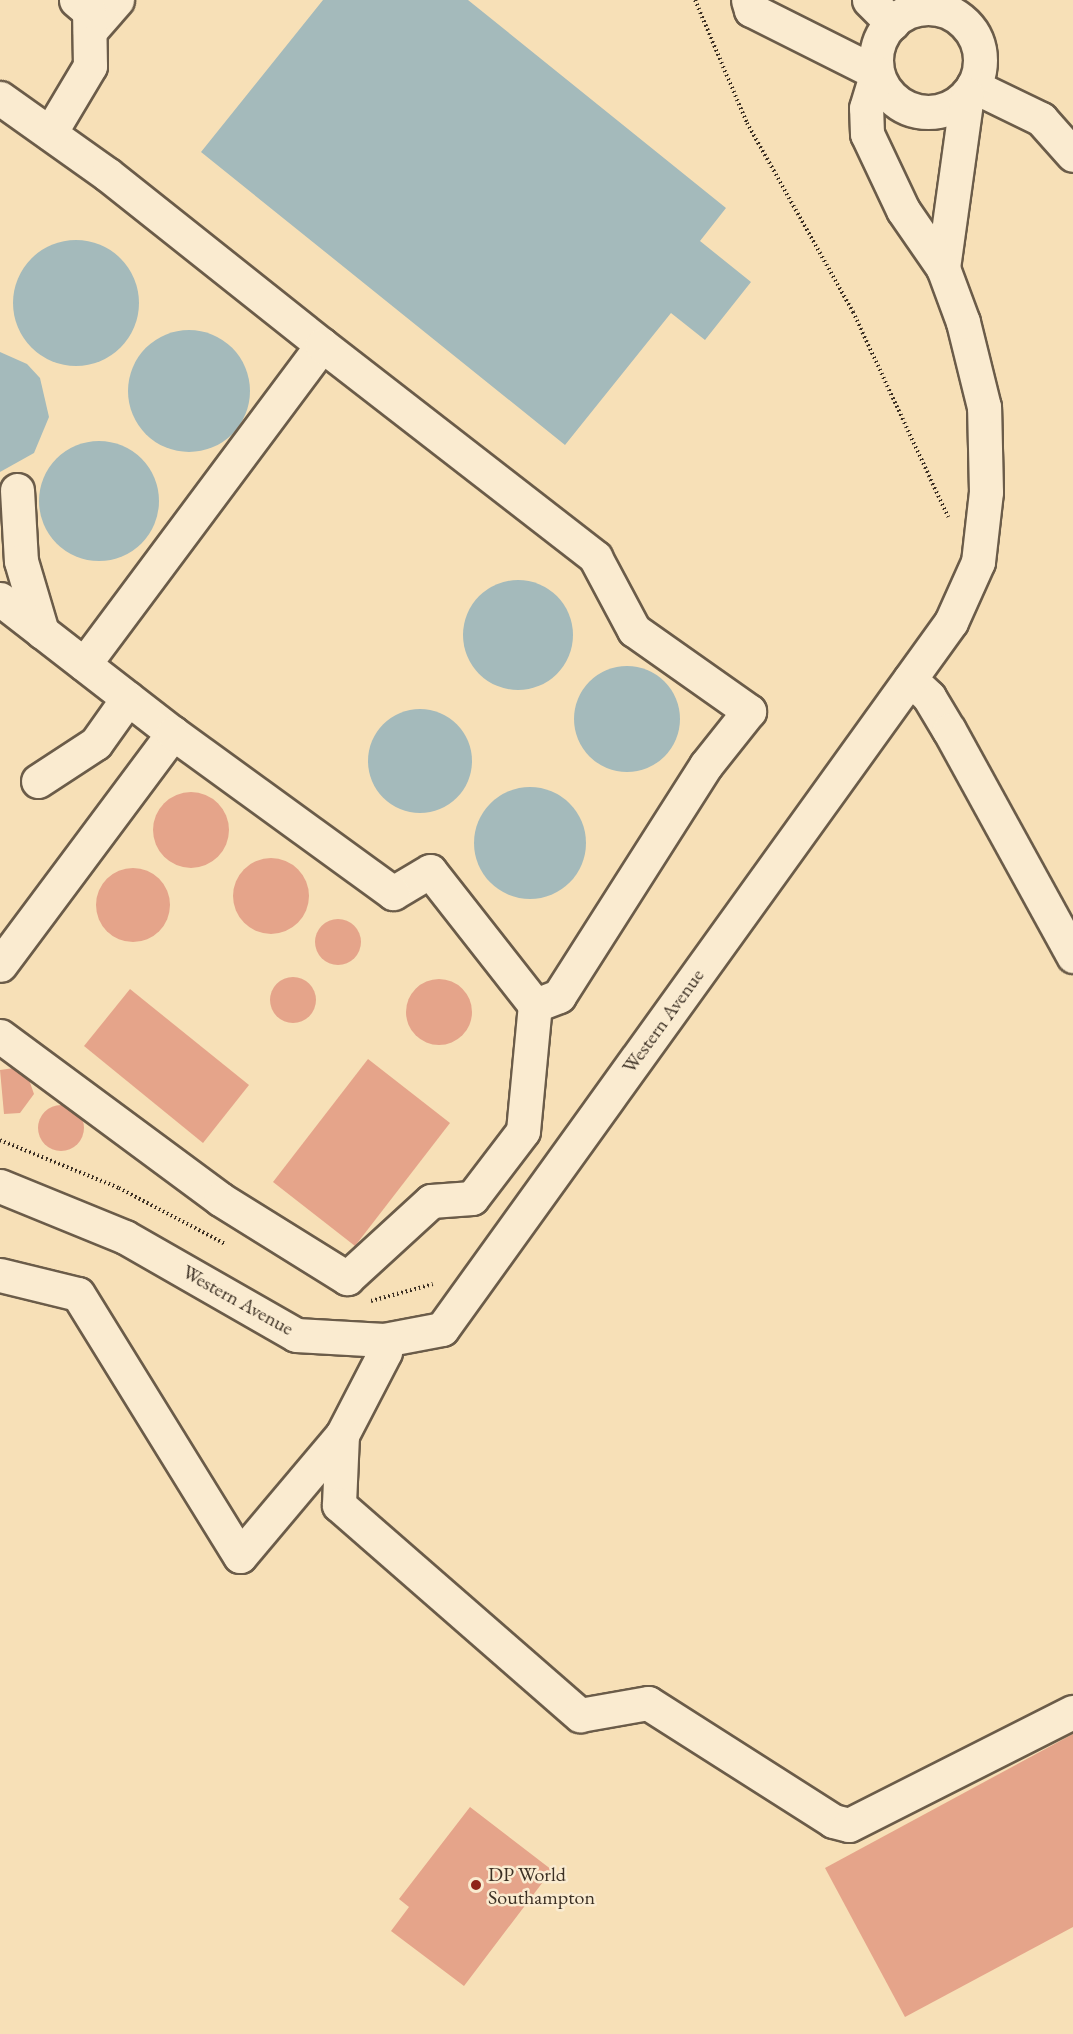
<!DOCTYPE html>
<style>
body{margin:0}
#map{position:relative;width:1073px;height:2034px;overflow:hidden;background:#f7e0b7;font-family:"EB Garamond",serif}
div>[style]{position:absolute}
.water>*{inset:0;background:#a4babb}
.round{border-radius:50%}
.building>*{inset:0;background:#e5a48a}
.path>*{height:4px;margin-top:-2px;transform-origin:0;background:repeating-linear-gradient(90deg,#3c3024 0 1.5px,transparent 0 4.5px)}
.roads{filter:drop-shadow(2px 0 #6b5c49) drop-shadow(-2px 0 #6b5c49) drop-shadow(0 2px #6b5c49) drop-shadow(0 -2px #6b5c49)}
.minor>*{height:33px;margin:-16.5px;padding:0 16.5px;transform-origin:16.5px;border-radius:16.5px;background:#faebd0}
.minor>.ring{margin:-16.5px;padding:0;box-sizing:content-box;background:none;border:33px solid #faebd0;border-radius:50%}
.dots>*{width:16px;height:16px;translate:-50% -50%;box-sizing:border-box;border:3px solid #faebd0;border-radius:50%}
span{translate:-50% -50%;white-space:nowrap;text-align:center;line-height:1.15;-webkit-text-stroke:5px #faebd0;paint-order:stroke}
.street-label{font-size:20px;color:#3c3024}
.poi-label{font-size:20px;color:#3c3024}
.left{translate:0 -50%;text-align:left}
</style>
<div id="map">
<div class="water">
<i style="clip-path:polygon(323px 0,468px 0,726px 208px,700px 241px,751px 282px,705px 340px,671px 313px,565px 445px,201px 152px)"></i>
<i class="round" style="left:13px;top:240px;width:126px;height:126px"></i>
<i class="round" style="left:128px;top:330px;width:122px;height:122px"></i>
<i style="clip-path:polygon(0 352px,27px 364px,40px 378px,49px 417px,34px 453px,0 472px)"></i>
<i class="round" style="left:39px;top:441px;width:120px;height:120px"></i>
<i class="round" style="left:463px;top:580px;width:110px;height:110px"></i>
<i class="round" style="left:574px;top:666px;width:106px;height:106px"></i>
<i class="round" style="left:368px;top:709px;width:104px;height:104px"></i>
<i class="round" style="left:474px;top:787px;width:112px;height:112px"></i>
</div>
<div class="building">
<i class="round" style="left:153px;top:792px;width:76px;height:76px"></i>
<i class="round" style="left:233px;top:858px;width:76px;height:76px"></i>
<i class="round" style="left:96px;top:868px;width:74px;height:74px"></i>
<i class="round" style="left:315px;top:919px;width:46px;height:46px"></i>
<i class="round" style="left:270px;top:977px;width:46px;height:46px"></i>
<i class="round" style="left:406px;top:979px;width:66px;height:66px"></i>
<i style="clip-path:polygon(130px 989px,249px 1085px,203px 1143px,84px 1046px)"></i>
<i style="clip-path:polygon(368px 1059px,450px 1123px,355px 1246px,273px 1182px)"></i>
<i style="clip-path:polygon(14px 1068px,27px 1074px,34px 1094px,20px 1113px,4px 1114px,0 1070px)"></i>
<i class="round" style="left:38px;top:1105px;width:46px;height:46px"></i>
<i style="clip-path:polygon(1073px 1734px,1073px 1927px,905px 2017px,825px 1868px)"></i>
<i style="clip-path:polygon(470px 1807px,552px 1870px,464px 1986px,391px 1931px,409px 1907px,399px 1899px)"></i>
</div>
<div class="path">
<i style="left:695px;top:0;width:134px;rotate:67.1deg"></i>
<i style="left:747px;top:123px;width:217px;rotate:60.7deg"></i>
<i style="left:853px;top:312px;width:226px;rotate:65.1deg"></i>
<i style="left:0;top:1140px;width:128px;rotate:22deg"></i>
<i style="left:119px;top:1188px;width:120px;rotate:27.8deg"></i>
<i style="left:371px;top:1301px;width:64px;rotate:-15.3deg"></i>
</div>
<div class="roads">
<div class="minor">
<i style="left:869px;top:0;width:33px;rotate:45deg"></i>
<i class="ring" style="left:876px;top:8px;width:71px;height:71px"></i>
<i style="left:90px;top:31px;width:41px;rotate:-48.9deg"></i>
<i style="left:973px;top:86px;width:76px;rotate:25.9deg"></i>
<i style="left:1041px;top:119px;width:48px;rotate:48.4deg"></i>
<i style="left:0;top:98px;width:131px;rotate:35.4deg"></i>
<i style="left:107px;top:174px;width:275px;rotate:38.5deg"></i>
<i style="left:322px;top:345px;width:398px;rotate:126.7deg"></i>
<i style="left:50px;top:133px;width:78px;rotate:-59.2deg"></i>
<i style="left:90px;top:66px;width:55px;rotate:-91deg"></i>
<i style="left:89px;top:11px;width:17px;rotate:-140deg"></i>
<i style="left:943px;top:268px;width:175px;rotate:-82.1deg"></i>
<i style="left:322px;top:345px;width:346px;rotate:37.8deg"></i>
<i style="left:595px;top:557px;width:83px;rotate:61.9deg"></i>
<i style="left:634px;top:630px;width:141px;rotate:35.2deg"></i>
<i style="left:749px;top:711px;width:69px;rotate:128.5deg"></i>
<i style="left:706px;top:765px;width:274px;rotate:122.5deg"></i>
<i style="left:559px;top:996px;width:26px;rotate:159deg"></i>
<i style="left:17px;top:490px;width:71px;rotate:86.8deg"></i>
<i style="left:21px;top:561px;width:74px;rotate:73.5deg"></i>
<i style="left:0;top:599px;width:219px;rotate:37.8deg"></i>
<i style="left:173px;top:733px;width:289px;rotate:126.7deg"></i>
<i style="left:910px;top:679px;width:26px;rotate:43deg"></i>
<i style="left:929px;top:697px;width:39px;rotate:59deg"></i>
<i style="left:949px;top:730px;width:258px;rotate:61.2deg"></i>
<i style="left:38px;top:781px;width:69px;rotate:-33.2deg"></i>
<i style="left:96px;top:743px;width:55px;rotate:-54.6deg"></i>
<i style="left:0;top:1036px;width:274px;rotate:36.5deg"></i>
<i style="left:220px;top:1199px;width:150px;rotate:31.9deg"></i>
<i style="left:347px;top:1278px;width:114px;rotate:-42.5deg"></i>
<i style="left:431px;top:1201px;width:41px;rotate:-4.2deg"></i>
<i style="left:472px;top:1198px;width:84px;rotate:-52.7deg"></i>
<i style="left:523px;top:1131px;width:127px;rotate:-84.6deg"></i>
<i style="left:535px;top:1005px;width:170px;rotate:-128.1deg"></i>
<i style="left:430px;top:871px;width:43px;rotate:149.3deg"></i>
<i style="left:393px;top:893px;width:272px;rotate:-144deg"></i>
<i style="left:0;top:1186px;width:135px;rotate:22.2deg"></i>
<i style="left:125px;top:1237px;width:197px;rotate:29.8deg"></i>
<i style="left:296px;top:1335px;width:88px;rotate:3.3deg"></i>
<i style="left:384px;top:1340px;width:59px;rotate:-10.7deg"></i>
<i style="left:442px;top:1329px;width:871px;rotate:-54.25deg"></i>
<i style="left:951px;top:622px;width:66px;rotate:-65.8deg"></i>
<i style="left:978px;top:562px;width:70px;rotate:-83.5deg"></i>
<i style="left:986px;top:492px;width:85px;rotate:-91.3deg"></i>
<i style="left:984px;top:407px;width:88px;rotate:-103.9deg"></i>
<i style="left:963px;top:322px;width:58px;rotate:-110.3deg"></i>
<i style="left:943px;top:268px;width:70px;rotate:-124.6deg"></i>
<i style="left:903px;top:210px;width:84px;rotate:-115.3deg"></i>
<i style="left:867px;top:134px;width:26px;rotate:-92deg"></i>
<i style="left:866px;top:108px;width:37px;rotate:-73deg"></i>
<i style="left:877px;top:73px;width:141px;rotate:-153.4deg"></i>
<i style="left:751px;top:10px;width:10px;rotate:-107deg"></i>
<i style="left:0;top:1275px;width:80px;rotate:13.7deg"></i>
<i style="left:78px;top:1294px;width:308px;rotate:58.3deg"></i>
<i style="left:240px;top:1556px;width:158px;rotate:-49.9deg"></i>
<i style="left:342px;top:1435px;width:93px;rotate:-62.6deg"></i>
<i style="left:385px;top:1352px;width:12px;rotate:-95deg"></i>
<i style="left:342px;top:1435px;width:70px;rotate:92.5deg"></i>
<i style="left:339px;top:1505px;width:320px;rotate:41.1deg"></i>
<i style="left:580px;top:1715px;width:69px;rotate:-10deg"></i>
<i style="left:648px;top:1703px;width:219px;rotate:32.5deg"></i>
<i style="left:833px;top:1821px;width:16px;rotate:14deg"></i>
<i style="left:849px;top:1825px;width:251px;rotate:-26.8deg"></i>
</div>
</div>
<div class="dots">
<i style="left:476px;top:1885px;background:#8f2418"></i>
</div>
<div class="street-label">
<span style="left:663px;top:1021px;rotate:-54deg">Western Avenue</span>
<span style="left:238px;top:1300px;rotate:29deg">Western Avenue</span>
</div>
<div class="poi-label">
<span class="left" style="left:488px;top:1886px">DP World<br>Southampton</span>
</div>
</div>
